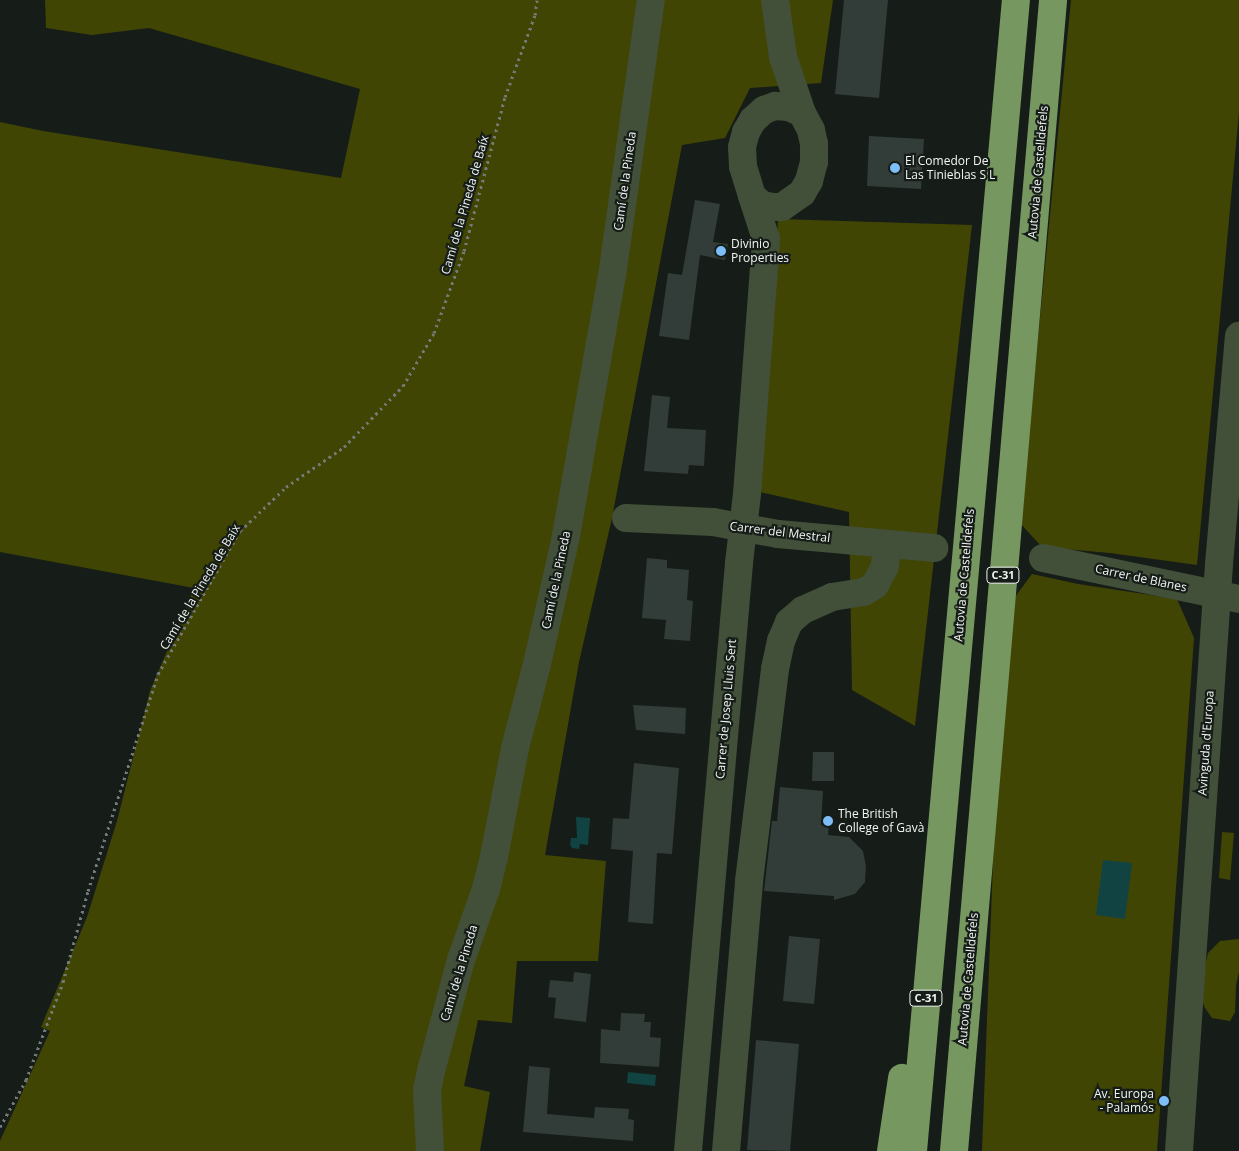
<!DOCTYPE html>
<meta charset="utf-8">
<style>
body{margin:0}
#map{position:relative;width:1239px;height:1151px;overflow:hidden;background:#161d18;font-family:"Open Sans",sans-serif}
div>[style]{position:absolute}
.green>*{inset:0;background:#414503}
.water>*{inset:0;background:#104341}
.building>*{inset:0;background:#323c39}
.path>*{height:3px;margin-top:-1.5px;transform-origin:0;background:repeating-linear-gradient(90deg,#747a76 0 2.5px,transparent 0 6.5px)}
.minor>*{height:28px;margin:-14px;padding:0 14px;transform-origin:14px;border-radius:14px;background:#424f39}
.highway>*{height:28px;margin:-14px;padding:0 14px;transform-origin:14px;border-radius:14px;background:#76975f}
.dots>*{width:14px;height:14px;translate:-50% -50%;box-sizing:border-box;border:2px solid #161d18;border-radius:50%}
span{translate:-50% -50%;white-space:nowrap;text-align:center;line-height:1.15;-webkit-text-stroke:4.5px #161d18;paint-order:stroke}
.shield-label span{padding:1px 4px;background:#161d18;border:1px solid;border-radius:4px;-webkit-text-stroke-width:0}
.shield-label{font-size:11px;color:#f1f6f2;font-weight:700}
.poi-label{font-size:12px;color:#f1f6f2}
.left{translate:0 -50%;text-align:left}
.right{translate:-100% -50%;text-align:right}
.street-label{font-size:12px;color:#f1f6f2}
</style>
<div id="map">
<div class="green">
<i style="clip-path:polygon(45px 0,833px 0,821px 83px,750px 88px,725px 138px,682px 145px,612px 518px,579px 662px,545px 855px,606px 861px,598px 961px,517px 961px,512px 1023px,478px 1020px,464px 1086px,490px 1092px,480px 1151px,0 1151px,0 1141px,50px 1031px,41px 1027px,87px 917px,117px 821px,150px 691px,194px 588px,0 552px,0 122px,43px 131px,341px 178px,360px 89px,149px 28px,92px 35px,46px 28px)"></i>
<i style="clip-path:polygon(1071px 0,1239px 0,1239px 112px,1197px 565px,1110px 553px,1042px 547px,1020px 523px)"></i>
<i style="clip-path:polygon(778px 219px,972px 225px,915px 726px,852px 690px,849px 512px,760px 492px)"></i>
<i style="clip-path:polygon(1032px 574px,1078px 584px,1177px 599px,1194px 638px,1157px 1151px,982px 1151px,995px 810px,1012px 601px)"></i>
<i style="clip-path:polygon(1222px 832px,1234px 833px,1230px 880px,1219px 878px)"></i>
<i style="clip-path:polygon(1239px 939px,1239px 972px,1236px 985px,1235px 1012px,1230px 1021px,1212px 1018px,1205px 1008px,1199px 993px,1208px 953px,1220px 941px)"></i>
</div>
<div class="water">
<i style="clip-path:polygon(576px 817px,590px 818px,588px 845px,580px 844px,579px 849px,572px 848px,570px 845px,571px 838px,577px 838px)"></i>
<i style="clip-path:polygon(1103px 860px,1132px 863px,1125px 919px,1096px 915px)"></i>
<i style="clip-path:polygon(628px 1072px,656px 1075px,655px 1086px,627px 1083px)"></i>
</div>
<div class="building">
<i style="clip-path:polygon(844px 0,888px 0,879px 98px,835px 94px)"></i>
<i style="clip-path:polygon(869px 136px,924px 139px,921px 189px,867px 186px)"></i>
<i style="clip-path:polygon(695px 200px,720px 204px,713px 242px,728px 244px,725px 260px,700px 255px,689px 340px,659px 336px,668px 273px,682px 275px)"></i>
<i style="clip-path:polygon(652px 395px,670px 397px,667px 428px,706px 430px,704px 466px,689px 465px,688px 474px,644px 471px)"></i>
<i style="clip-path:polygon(647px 558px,667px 560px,667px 568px,689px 570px,687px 600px,693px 601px,690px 641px,664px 639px,666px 620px,642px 618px)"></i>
<i style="clip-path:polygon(633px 705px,686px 708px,685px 734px,636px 730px)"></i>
<i style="clip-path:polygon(813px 752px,834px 752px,834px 781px,812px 781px)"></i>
<i style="clip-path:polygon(634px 763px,679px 768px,672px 854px,657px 853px,653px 924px,628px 922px,633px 851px,611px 849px,613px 818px,629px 819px)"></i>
<i style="clip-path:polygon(780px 787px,823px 791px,821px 825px,829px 826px,828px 835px,849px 837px,863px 851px,866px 866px,865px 882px,855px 894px,834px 900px,834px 896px,764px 891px,772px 821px,777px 821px)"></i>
<i style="clip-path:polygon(789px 936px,820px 939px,814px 1004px,783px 1001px)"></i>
<i style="clip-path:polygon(574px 972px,591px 974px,586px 1022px,554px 1018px,556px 998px,548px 997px,550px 980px,573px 982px)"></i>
<i style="clip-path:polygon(621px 1013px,645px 1014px,644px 1022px,651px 1022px,650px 1037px,661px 1038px,659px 1067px,600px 1063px,601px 1029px,620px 1031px)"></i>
<i style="clip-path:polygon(756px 1040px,799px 1044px,790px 1151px,747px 1150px)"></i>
<i style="clip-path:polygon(529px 1066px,550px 1068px,547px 1114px,594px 1118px,595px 1107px,629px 1109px,628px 1119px,634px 1120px,633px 1141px,523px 1132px)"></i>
</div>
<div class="path">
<i style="left:0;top:1127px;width:54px;rotate:-61deg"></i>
<i style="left:26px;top:1080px;width:105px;rotate:-69.3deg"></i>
<i style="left:63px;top:982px;width:94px;rotate:-74.6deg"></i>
<i style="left:88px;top:891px;width:228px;rotate:-72.1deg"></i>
<i style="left:158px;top:674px;width:165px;rotate:-60.2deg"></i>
<i style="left:240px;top:531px;width:64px;rotate:-43.7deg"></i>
<i style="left:286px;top:487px;width:70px;rotate:-34.6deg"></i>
<i style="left:344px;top:447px;width:85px;rotate:-46deg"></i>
<i style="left:403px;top:386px;width:61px;rotate:-59.7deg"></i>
<i style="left:434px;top:333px;width:87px;rotate:-69.9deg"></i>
<i style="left:464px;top:251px;width:159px;rotate:-75.1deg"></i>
<i style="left:505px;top:97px;width:87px;rotate:-69.9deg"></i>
<i style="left:535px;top:15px;width:15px;rotate:-82deg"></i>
</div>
<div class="minor">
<i style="left:775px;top:0;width:58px;rotate:82deg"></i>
<i style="left:783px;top:57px;width:59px;rotate:71.3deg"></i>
<i style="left:775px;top:106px;width:14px;rotate:4deg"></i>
<i style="left:789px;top:107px;width:14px;rotate:25deg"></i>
<i style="left:802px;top:113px;width:19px;rotate:62deg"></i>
<i style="left:811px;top:130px;width:14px;rotate:78deg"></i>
<i style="left:814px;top:144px;width:18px;rotate:90deg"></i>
<i style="left:814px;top:162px;width:20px;rotate:105deg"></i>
<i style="left:809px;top:181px;width:14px;rotate:120deg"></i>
<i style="left:802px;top:193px;width:24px;rotate:145deg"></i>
<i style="left:782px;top:207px;width:9px;rotate:180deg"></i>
<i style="left:773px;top:207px;width:11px;rotate:-170deg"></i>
<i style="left:762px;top:205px;width:13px;rotate:-138deg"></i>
<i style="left:752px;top:196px;width:31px;rotate:-107deg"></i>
<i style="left:743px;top:166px;width:19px;rotate:-93deg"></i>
<i style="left:742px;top:147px;width:16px;rotate:-75deg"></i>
<i style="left:746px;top:132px;width:14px;rotate:-60deg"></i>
<i style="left:753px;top:120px;width:15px;rotate:-42deg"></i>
<i style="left:764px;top:110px;width:12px;rotate:-20deg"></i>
<i style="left:626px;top:518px;width:87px;rotate:2.6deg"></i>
<i style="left:713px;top:522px;width:66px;rotate:10.5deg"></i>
<i style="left:778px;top:534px;width:157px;rotate:5.1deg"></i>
<i style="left:1043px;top:558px;width:200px;rotate:11.8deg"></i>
<i style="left:430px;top:1151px;width:61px;rotate:-92.8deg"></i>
<i style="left:427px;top:1090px;width:19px;rotate:-78deg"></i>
<i style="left:431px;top:1071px;width:115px;rotate:-74.9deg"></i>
<i style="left:461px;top:960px;width:75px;rotate:-70.6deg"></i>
<i style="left:486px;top:889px;width:33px;rotate:-76deg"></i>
<i style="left:494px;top:857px;width:111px;rotate:-79.1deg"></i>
<i style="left:515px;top:748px;width:87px;rotate:-75.3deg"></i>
<i style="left:537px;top:664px;width:131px;rotate:-77.2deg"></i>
<i style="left:566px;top:536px;width:264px;rotate:-80deg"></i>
<i style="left:612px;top:276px;width:279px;rotate:-82deg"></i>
<i style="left:688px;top:1151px;width:590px;rotate:-85.04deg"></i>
<i style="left:739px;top:563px;width:69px;rotate:-83.4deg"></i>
<i style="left:747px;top:494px;width:256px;rotate:-85.7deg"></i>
<i style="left:766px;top:239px;width:45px;rotate:-108deg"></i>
<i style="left:726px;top:1151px;width:271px;rotate:-85.1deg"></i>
<i style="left:749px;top:881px;width:214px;rotate:-83deg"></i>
<i style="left:775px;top:669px;width:29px;rotate:-78deg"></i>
<i style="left:781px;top:641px;width:21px;rotate:-67deg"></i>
<i style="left:789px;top:622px;width:18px;rotate:-41deg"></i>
<i style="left:803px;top:610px;width:32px;rotate:-24deg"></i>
<i style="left:832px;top:597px;width:32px;rotate:-9deg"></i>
<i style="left:864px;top:592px;width:13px;rotate:-32deg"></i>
<i style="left:875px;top:585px;width:21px;rotate:-62deg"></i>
<i style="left:885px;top:566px;width:22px;rotate:-85deg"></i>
<i style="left:1179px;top:1151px;width:588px;rotate:-86.1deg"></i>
<i style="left:1219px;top:564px;width:229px;rotate:-85deg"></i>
</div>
<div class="highway">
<i style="left:891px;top:1151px;width:74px;rotate:-81.4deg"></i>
<i style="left:913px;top:1151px;width:1156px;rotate:-84.89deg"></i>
<i style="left:954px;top:1151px;width:1155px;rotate:-85.08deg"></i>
</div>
<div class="dots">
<i style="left:895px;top:168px;background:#7dbef9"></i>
<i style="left:721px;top:251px;background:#7dbef9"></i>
<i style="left:828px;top:821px;background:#7dbef9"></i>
<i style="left:1164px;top:1101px;background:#7dbef9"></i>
</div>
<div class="shield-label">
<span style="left:1003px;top:575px">C-31</span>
<span style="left:926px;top:998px">C-31</span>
</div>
<div class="poi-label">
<span class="left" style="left:905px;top:168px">El Comedor De<br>Las Tinieblas S L</span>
<span class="left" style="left:731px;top:251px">Divinio<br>Properties</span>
<span class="left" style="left:838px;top:821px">The British<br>College of Gavà</span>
<span class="right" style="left:1154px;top:1101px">Av. Europa<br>- Palamós</span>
</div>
<div class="street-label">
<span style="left:1038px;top:172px;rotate:-85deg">Autovia de Castelldefels</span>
<span style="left:625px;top:181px;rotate:-82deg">Camí de la Pineda</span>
<span style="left:465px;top:205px;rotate:-74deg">Camí de la Pineda de Baíx</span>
<span style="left:780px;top:532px;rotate:7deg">Carrer del Mestral</span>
<span style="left:964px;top:575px;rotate:-85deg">Autovia de Castelldefels</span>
<span style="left:1141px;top:578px;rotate:12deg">Carrer de Blanes</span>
<span style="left:556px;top:580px;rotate:-78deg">Camí de la Pineda</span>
<span style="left:200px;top:587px;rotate:-59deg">Camí de la Pineda de Baíx</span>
<span style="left:726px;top:709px;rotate:-85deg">Carrer de Josep Lluis Sert</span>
<span style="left:1206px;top:743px;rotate:-86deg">Avinguda d'Europa</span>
<span style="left:459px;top:973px;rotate:-73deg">Camí de la Pineda</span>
<span style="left:968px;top:979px;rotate:-85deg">Autovia de Castelldefels</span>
</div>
</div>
